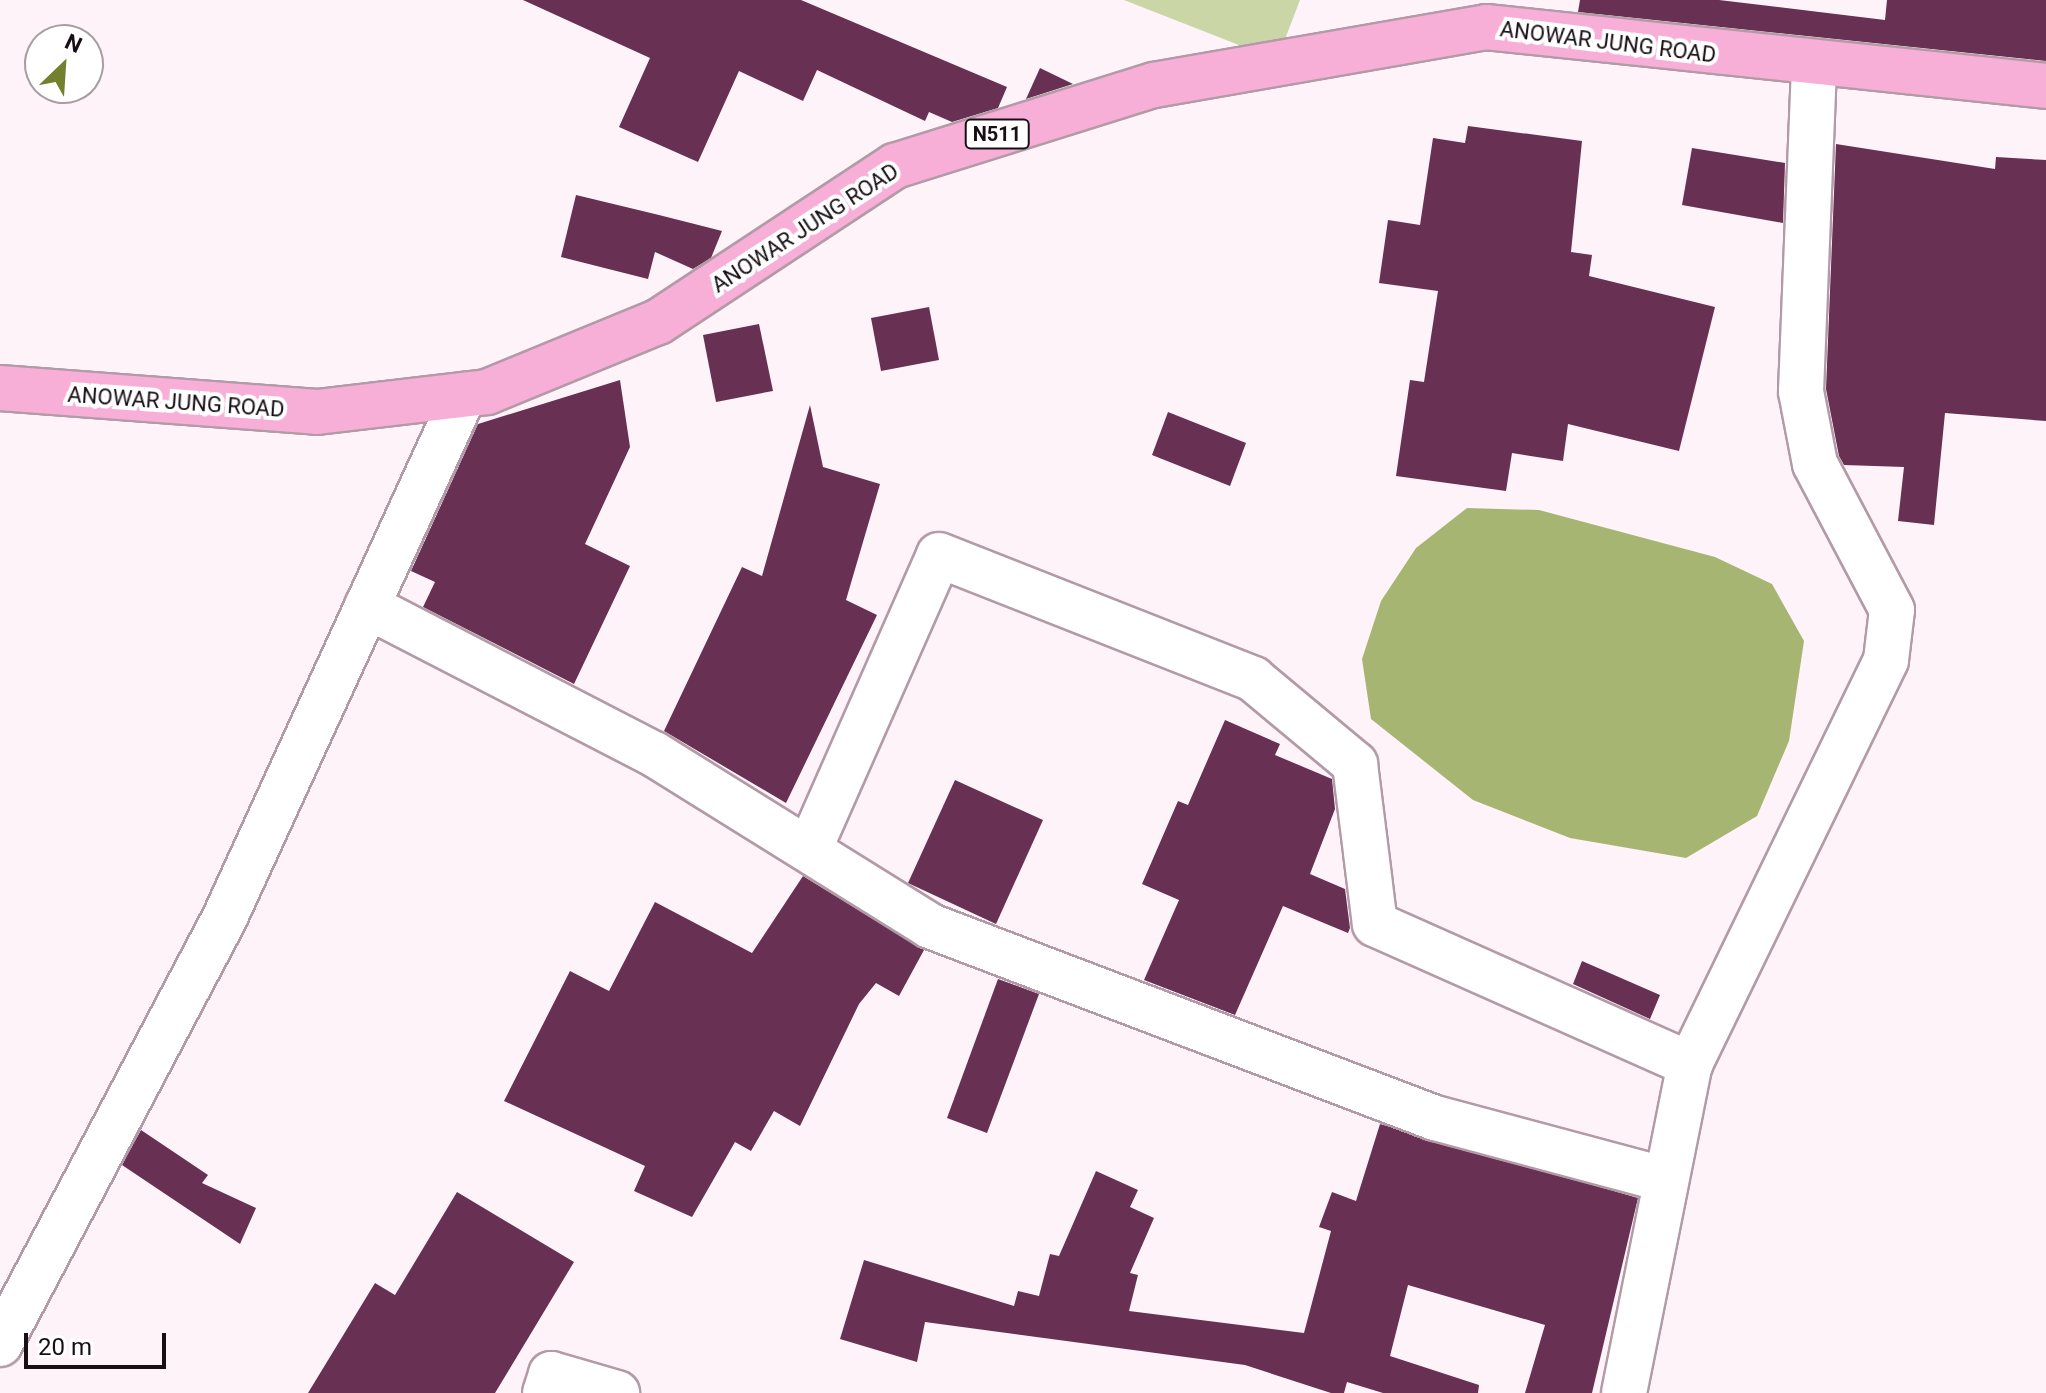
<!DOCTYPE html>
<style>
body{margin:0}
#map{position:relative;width:2046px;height:1393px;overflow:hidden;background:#fef3f8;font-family:Roboto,sans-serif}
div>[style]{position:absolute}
.green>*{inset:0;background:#cbd6a6}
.water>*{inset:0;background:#a7b572}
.building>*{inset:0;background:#683052}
.roads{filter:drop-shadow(2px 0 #b29aa6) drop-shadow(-2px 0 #b29aa6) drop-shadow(0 2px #b29aa6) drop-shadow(0 -2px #b29aa6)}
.street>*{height:44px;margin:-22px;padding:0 22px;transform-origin:22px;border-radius:22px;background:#fff}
.highway>*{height:44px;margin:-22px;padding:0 22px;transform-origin:22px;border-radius:22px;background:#f8afd7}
span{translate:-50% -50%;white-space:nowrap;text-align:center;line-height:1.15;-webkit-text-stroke:8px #fff;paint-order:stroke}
.shield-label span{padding:2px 6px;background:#fff;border:2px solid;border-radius:6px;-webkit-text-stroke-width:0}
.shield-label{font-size:20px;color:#180f14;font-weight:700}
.street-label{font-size:22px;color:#180f14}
.north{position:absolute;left:24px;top:24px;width:80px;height:80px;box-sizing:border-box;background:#fff;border:2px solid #a39fa1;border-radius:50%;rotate:25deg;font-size:22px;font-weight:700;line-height:32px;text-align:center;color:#180f14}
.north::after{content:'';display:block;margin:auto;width:28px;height:36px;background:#73812f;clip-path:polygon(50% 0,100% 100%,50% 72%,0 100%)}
.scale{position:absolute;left:24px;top:1333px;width:142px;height:36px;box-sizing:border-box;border:4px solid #180f14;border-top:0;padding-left:10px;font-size:24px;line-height:28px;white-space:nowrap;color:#180f14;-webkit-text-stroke:6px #fff;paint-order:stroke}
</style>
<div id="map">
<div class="green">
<i style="clip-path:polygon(1124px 0,1300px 0,1277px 60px)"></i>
</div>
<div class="water">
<i style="clip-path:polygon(1467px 508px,1539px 510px,1715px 557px,1772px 584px,1804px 641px,1789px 741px,1757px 816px,1686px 858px,1570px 838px,1473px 800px,1371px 719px,1362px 659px,1381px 601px,1416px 548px)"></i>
</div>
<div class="building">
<i style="clip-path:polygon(523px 0,801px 0,1007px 87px,998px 108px,952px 122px,929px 112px,925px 121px,817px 70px,803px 101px,739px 71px,698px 162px,619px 127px,650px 58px)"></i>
<i style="clip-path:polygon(1580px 0,1719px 0,1885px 20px,1887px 0,2046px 0,2046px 61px,1578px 12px)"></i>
<i style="clip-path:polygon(1040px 68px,1073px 84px,1026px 99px)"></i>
<i style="clip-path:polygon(1468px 126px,1582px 141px,1571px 252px,1592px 255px,1589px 276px,1715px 307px,1679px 451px,1568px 424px,1563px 461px,1512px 453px,1506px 491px,1396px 476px,1410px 380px,1424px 382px,1438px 291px,1379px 283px,1388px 220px,1420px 225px,1433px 138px,1465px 143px)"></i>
<i style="clip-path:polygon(1836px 144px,1995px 169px,1996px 157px,2046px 160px,2046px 421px,1945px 413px,1934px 525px,1898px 521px,1904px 467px,1844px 465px,1839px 456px,1826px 389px)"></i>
<i style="clip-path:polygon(1692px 148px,1785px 163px,1783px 223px,1682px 205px)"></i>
<i style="clip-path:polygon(576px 195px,659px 215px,722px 231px,711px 258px,693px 269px,655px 252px,648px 279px,561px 257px)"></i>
<i style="clip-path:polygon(929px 307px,939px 360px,881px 371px,871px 318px)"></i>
<i style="clip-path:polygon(759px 324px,773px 391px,716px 402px,703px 335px)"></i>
<i style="clip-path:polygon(620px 380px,630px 447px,585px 544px,630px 566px,574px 684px,423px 607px,435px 582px,411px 571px,478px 424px)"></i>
<i style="clip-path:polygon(810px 405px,823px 467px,880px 484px,846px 600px,877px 615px,786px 803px,664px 731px,742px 567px,762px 576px)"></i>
<i style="clip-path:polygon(1168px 412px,1246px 443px,1230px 486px,1152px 455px)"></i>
<i style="clip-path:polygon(1225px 720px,1280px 744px,1275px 755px,1332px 779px,1335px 809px,1310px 874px,1345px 889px,1350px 928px,1348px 933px,1283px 906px,1235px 1015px,1144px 980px,1179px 900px,1142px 884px,1178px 801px,1188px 805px)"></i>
<i style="clip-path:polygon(955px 780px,1043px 820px,996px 924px,908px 883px)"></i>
<i style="clip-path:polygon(803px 876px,924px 950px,899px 996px,876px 983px,859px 1004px,800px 1126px,774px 1111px,751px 1151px,735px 1142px,692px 1217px,634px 1191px,645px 1166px,504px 1101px,570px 971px,609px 991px,655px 902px,752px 953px)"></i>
<i style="clip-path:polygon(1582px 961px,1660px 995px,1650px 1019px,1573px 984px)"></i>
<i style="clip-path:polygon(998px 979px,1039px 994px,987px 1133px,947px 1118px)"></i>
<i style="clip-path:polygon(1380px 1124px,1638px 1198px,1592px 1393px,1525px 1393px,1545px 1325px,1408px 1285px,1390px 1356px,1479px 1385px,1478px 1393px,1383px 1393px,1347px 1382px,1344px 1393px,1331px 1393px,1245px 1365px,925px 1322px,917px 1362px,840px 1339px,864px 1260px,1014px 1306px,1018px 1291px,1039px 1296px,1050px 1254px,1059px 1256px,1096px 1171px,1138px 1190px,1130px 1207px,1154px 1218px,1130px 1273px,1138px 1275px,1129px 1311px,1304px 1333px,1331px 1231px,1319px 1227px,1332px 1192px,1356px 1201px)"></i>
<i style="clip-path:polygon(141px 1130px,208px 1175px,202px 1183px,256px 1208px,240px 1244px,122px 1165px)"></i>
<i style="clip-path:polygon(457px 1192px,574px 1262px,495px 1393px,308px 1393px,375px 1283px,395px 1295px)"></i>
</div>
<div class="roads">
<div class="street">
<i style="left:367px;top:606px;width:323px;rotate:27.3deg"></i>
<i style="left:654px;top:754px;width:325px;rotate:31.9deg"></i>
<i style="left:930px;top:926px;width:540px;rotate:20.82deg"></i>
<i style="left:1435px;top:1118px;width:239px;rotate:15deg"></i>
<i style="left:809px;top:850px;width:322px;rotate:-66.2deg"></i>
<i style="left:939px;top:555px;width:338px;rotate:21.5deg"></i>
<i style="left:1253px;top:679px;width:133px;rotate:39.8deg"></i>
<i style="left:1355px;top:764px;width:161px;rotate:82.9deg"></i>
<i style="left:1375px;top:924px;width:345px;rotate:24deg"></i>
<i style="left:0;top:1344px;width:483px;rotate:-62.2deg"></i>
<i style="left:225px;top:917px;width:574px;rotate:-65.4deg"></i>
<i style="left:545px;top:1393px;width:20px;rotate:-72deg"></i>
<i style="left:551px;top:1374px;width:69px;rotate:16.1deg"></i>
<i style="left:1624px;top:1393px;width:336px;rotate:-78.7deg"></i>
<i style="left:1690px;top:1064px;width:449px;rotate:-64.1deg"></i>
<i style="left:1886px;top:660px;width:50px;rotate:-83.2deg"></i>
<i style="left:1892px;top:610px;width:165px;rotate:-117.8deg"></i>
<i style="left:1815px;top:464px;width:74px;rotate:-100.9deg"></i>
<i style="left:1801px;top:391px;width:325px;rotate:-87.7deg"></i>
</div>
<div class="highway">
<i style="left:0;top:388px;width:318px;rotate:4.3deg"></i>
<i style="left:317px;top:412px;width:171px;rotate:-6.7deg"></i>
<i style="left:487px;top:392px;width:185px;rotate:-22.3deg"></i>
<i style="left:658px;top:322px;width:284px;rotate:-33.4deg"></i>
<i style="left:895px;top:166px;width:271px;rotate:-17.4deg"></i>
<i style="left:1154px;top:85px;width:337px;rotate:-9.9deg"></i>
<i style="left:1486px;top:27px;width:563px;rotate:6.01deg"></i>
</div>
</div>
<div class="shield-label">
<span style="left:997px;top:134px">N511</span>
</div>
<div class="street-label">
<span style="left:1608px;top:42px;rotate:7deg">ANOWAR JUNG ROAD</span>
<span style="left:805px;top:228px;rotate:-33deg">ANOWAR JUNG ROAD</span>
<span style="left:176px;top:402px;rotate:4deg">ANOWAR JUNG ROAD</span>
</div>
<div class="north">N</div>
<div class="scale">20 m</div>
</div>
